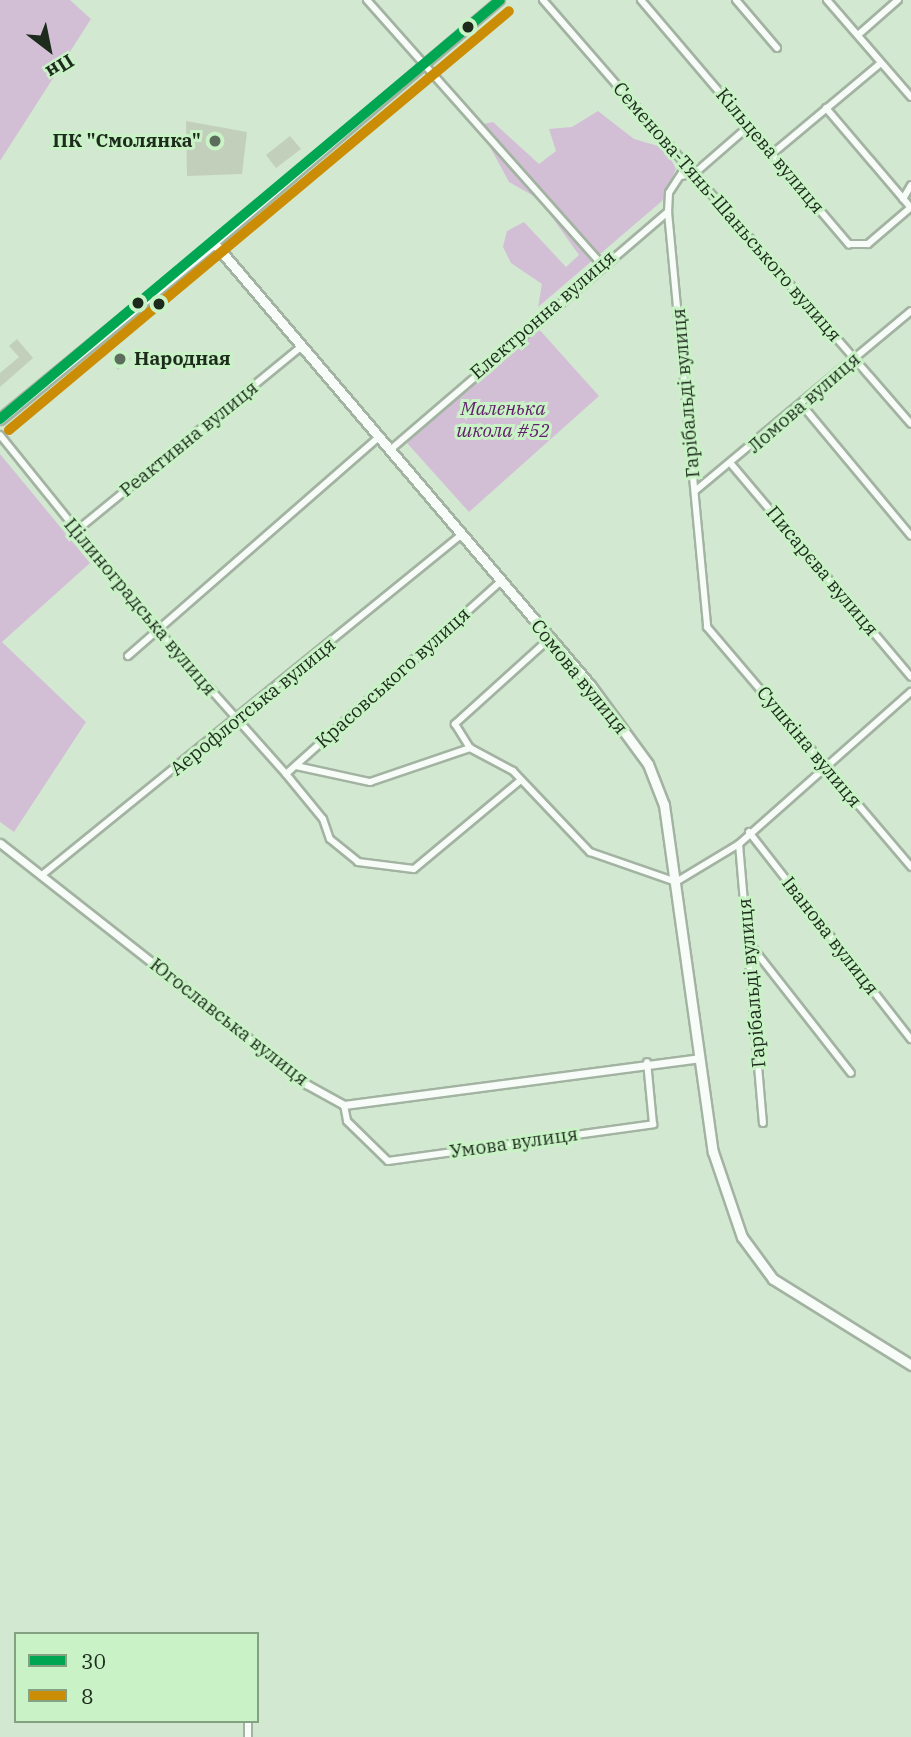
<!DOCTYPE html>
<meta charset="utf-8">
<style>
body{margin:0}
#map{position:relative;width:911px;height:1737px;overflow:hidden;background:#d2e8d1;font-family:"IBM Plex Serif",serif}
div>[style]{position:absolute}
.green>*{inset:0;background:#d3bfd5}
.building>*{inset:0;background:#c2cfbb}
.roads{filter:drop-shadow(2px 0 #a3b3a2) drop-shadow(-2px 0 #a3b3a2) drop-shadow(0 2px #a3b3a2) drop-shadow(0 -2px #a3b3a2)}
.minor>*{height:6px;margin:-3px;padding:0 3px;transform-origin:3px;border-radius:3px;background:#f8fcf8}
.tertiary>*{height:7px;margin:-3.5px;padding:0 3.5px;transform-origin:3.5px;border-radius:3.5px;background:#f8fcf8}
.secondary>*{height:9px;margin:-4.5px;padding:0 4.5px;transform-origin:4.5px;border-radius:4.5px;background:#f8fcf8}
.bus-1>*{height:10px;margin:-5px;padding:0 5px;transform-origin:5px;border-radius:5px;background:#00a651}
.bus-2>*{height:10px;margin:-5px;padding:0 5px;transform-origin:5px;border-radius:5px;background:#cb8d05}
.dots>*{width:19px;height:19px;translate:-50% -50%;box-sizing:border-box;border:4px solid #caf2c7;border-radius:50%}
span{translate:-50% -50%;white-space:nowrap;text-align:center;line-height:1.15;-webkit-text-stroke:6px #caf2c7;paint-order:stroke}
.poi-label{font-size:19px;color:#1c2b1b;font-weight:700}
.right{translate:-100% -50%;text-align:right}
.left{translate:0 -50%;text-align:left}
.street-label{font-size:19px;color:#1c2b1b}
.park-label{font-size:19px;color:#601f69;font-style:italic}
.legend{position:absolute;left:14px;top:1632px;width:245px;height:91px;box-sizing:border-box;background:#caf2c7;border:2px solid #84a282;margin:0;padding:9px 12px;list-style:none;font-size:21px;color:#1c2b1b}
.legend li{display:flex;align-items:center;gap:14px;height:35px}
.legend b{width:35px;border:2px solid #84a282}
.north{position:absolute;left:14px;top:14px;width:70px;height:70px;-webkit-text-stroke:5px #caf2c7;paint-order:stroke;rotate:148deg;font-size:19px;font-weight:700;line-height:28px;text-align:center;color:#1c2b1b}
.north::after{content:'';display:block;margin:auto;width:24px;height:32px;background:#1c2b1b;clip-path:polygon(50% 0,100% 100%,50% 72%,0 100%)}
</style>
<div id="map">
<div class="green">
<i style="clip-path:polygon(0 0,70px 0,91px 19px,0 161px)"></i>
<i style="clip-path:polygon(598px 111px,634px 139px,665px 148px,676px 169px,662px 201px,538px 307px,542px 284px,511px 263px,503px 247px,507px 231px,524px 222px,566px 267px,579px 255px,539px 199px,509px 182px,478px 125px,493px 122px,539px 164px,556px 151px,549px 129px,572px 127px)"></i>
<i style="clip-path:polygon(537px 327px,599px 396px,469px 512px,407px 443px)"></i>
<i style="clip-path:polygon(0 454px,90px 563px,2px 642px,86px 722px,14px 832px,0 822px)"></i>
</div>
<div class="building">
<i style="clip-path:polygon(186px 121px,247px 132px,242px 174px,187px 176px)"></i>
<i style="clip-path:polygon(290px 136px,301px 149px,276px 168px,266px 155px)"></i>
<i style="clip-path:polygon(17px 339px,33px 358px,0 387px,0 373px,19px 357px,9px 346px)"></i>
<i style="clip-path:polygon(122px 349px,131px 359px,118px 370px,110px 360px)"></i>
</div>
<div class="roads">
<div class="minor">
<i style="left:367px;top:0;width:353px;rotate:48.4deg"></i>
<i style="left:543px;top:0;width:561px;rotate:49.04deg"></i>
<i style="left:641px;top:0;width:321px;rotate:49.6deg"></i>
<i style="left:849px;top:244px;width:19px"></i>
<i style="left:868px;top:244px;width:55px;rotate:-40.6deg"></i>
<i style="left:736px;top:0;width:63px;rotate:49.5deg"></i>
<i style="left:827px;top:0;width:128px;rotate:49.1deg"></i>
<i style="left:858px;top:35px;width:53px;rotate:-41.2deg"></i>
<i style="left:826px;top:108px;width:131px;rotate:49.6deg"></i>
<i style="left:772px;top:154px;width:142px;rotate:-39.9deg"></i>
<i style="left:687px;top:165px;width:33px;rotate:123deg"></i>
<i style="left:669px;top:193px;width:19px;rotate:93deg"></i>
<i style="left:668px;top:212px;width:417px;rotate:84.6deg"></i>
<i style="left:707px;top:627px;width:315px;rotate:49.6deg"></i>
<i style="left:681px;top:176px;width:14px;rotate:-12deg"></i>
<i style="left:695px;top:173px;width:72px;rotate:-41deg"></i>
<i style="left:903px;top:199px;width:16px;rotate:-60deg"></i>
<i style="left:802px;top:405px;width:170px;rotate:50.2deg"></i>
<i style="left:0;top:435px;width:247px;rotate:51.1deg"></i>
<i style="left:155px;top:627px;width:197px;rotate:48.3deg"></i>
<i style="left:286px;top:774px;width:58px;rotate:50.6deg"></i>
<i style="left:323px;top:819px;width:21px;rotate:71deg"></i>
<i style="left:330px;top:839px;width:36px;rotate:39deg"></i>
<i style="left:358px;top:862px;width:56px;rotate:7.1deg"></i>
<i style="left:414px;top:869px;width:139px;rotate:-39.8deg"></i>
<i style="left:390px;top:450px;width:366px;rotate:-40.6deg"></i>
<i style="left:732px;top:465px;width:277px;rotate:49.8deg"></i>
<i style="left:695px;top:491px;width:281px;rotate:-39.8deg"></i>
<i style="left:76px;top:531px;width:291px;rotate:-39.3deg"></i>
<i style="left:549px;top:639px;width:127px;rotate:137.9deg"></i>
<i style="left:455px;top:724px;width:28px;rotate:58deg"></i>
<i style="left:470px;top:748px;width:49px;rotate:28.1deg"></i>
<i style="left:513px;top:771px;width:112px;rotate:46.5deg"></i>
<i style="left:590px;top:852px;width:91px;rotate:19.2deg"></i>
<i style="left:676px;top:882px;width:74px;rotate:-31.1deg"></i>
<i style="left:739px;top:844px;width:230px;rotate:-41.5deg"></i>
<i style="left:128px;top:656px;width:333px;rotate:-41.1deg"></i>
<i style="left:296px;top:766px;width:76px;rotate:12.2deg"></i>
<i style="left:370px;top:782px;width:106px;rotate:-18.8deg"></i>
<i style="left:286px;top:774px;width:288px;rotate:-41.9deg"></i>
<i style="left:749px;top:832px;width:263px;rotate:52deg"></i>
<i style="left:739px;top:844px;width:280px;rotate:85.1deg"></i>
<i style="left:42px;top:875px;width:540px;rotate:-39.06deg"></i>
<i style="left:749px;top:943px;width:165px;rotate:51.9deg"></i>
<i style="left:344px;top:1105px;width:16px;rotate:79deg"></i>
<i style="left:347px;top:1121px;width:57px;rotate:44.3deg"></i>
<i style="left:388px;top:1161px;width:268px;rotate:-7.9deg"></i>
<i style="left:653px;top:1124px;width:62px;rotate:-95.5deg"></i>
<i style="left:248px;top:1737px;width:16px;rotate:-90deg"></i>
</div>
<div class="tertiary">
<i style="left:214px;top:243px;width:375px;rotate:-40.4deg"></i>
<i style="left:0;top:843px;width:390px;rotate:38.2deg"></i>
<i style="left:306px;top:1084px;width:43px;rotate:28.9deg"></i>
<i style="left:344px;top:1105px;width:358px;rotate:-7.5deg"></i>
</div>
<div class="secondary">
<i style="left:0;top:419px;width:277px;rotate:-39.4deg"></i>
<i style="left:214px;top:243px;width:580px;rotate:49.61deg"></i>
<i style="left:590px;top:685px;width:98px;rotate:53.7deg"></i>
<i style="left:648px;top:764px;width:44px;rotate:68.7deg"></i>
<i style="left:664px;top:805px;width:350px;rotate:82deg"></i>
<i style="left:713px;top:1152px;width:90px;rotate:71.2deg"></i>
<i style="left:742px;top:1237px;width:52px;rotate:53.6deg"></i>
<i style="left:773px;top:1279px;width:163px;rotate:31.9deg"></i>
</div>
</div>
<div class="bus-1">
<i style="left:0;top:419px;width:652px;rotate:-39.96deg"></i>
</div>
<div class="bus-2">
<i style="left:9px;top:430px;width:652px;rotate:-39.96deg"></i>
</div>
<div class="dots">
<i style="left:468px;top:27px;background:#1c2b1b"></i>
<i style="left:215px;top:141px;background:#5c6d5b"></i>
<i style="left:138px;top:303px;background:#1c2b1b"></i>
<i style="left:159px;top:304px;background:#1c2b1b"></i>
<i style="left:120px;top:359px;background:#5c6d5b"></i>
</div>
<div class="poi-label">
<span class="right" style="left:201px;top:141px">ПК "Смолянка"</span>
<span class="left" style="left:134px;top:359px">Народная</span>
</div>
<div class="street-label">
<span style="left:770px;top:151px;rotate:50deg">Кільцева вулиця</span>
<span style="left:727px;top:212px;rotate:49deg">Семенова-Тянь-Шаньського вулиця</span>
<span style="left:543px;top:315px;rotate:-41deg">Електронна вулиця</span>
<span style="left:686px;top:393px;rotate:-95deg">Гарібальді вулиця</span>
<span style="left:804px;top:403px;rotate:-41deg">Ломова вулиця</span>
<span style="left:189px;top:439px;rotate:-39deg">Реактивна вулиця</span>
<span style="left:822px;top:571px;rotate:50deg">Писарєва вулиця</span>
<span style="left:140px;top:607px;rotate:50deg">Цілиноградська вулиця</span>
<span style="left:579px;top:677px;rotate:51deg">Сомова вулиця</span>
<span style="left:393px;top:678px;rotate:-42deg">Красовського вулиця</span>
<span style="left:253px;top:707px;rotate:-39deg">Аерофлотська вулиця</span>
<span style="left:809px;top:747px;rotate:50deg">Сушкіна вулиця</span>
<span style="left:830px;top:936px;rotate:52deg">Іванова вулиця</span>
<span style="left:752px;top:983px;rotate:-95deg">Гарібальді вулиця</span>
<span style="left:229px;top:1022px;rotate:38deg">Югославська вулиця</span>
<span style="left:514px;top:1143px;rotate:-8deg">Умова вулиця</span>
</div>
<div class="park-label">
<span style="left:503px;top:420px">Маленька<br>школа #52</span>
</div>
<ul class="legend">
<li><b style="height:9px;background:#00a651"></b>30</li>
<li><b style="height:9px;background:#cb8d05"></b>8</li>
</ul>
<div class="north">Пн</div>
</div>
